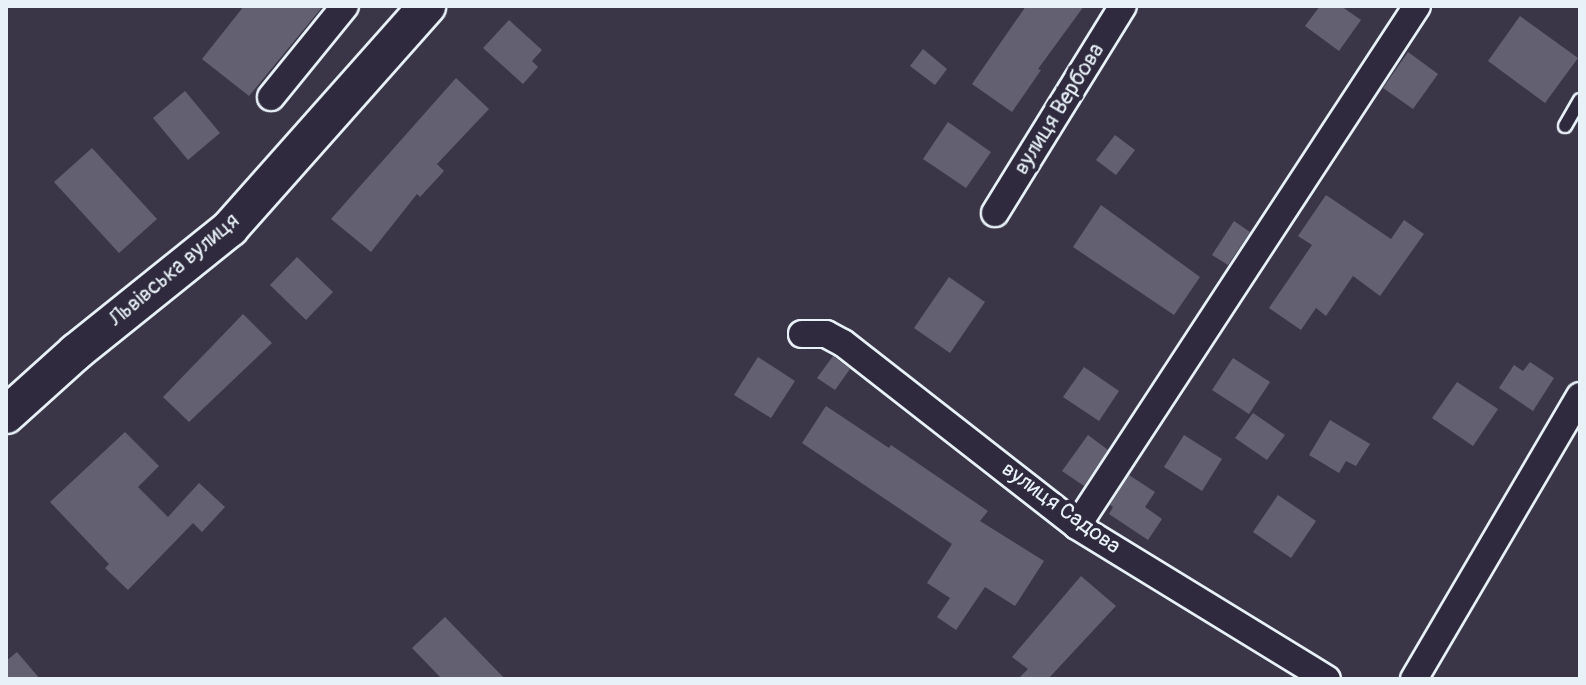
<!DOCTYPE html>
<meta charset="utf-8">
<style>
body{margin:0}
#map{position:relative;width:1586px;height:685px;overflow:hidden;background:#3a3648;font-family:Pangolin,sans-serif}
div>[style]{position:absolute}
.building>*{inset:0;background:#636171}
.roads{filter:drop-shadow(2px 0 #e8f1f8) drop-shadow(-2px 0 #e8f1f8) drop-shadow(0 2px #e8f1f8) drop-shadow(0 -2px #e8f1f8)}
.lane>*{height:12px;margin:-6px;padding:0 6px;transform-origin:6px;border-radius:6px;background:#2f2a3d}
.street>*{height:26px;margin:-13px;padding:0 13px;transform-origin:13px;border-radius:13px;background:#2f2a3d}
.secondary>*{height:36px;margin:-18px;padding:0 18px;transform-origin:18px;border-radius:18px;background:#2f2a3d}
span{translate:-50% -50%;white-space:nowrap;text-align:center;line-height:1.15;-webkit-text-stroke:8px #2f2a3d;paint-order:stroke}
.street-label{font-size:22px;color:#e8f1f8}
.frame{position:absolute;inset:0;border:8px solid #e8f1f8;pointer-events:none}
</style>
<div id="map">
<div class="building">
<i style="clip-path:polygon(244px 6px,323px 6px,249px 96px,202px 59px)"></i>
<i style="clip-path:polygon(1026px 6px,1084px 6px,1038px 69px,1041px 70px,1012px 112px,972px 84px)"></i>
<i style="clip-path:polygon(1320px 6px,1341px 6px,1361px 20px,1339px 51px,1305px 26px)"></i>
<i style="clip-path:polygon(1520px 16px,1578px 58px,1545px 103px,1488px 61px)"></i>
<i style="clip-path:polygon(509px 20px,542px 50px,532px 61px,538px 67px,523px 84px,483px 48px)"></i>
<i style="clip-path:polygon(923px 49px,947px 69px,935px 85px,910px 66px)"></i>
<i style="clip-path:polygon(1408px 52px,1438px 74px,1413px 109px,1383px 88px)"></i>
<i style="clip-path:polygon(456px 78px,489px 109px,437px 164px,444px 171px,420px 197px,417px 194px,371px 252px,331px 219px)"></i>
<i style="clip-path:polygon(185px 91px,220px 133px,188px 160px,153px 118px)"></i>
<i style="clip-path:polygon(948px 122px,991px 152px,966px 188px,923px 159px)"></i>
<i style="clip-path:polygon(1115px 135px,1135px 150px,1116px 175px,1096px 160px)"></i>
<i style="clip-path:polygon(92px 148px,157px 219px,119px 253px,54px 182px)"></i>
<i style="clip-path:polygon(1326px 195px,1391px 239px,1404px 220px,1424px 234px,1380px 296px,1353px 276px,1326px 316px,1316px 308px,1301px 330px,1269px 308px,1312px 245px,1298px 236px)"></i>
<i style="clip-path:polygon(1101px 205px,1200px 277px,1174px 315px,1073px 247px)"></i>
<i style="clip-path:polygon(1234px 221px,1250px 232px,1228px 265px,1212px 255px)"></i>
<i style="clip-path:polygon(297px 257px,333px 292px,306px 320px,270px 285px)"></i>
<i style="clip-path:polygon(949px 277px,985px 302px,950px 353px,914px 328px)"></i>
<i style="clip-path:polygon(243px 314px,272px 343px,189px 422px,163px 397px)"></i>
<i style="clip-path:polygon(833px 356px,850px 369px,835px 390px,817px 378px)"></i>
<i style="clip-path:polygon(758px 357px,795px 381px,771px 418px,734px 395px)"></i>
<i style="clip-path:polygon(1233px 358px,1270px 382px,1249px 414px,1212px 390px)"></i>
<i style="clip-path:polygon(1530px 362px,1554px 378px,1533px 411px,1499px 388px,1514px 365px,1523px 371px)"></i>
<i style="clip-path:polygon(1084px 367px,1119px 391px,1099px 421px,1063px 397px)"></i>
<i style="clip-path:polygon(1457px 382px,1498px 409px,1473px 446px,1432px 418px)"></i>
<i style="clip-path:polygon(826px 406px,889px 448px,891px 445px,988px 511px,980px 521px,1044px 561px,1015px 606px,985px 587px,956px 630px,937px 617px,950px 598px,927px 583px,952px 544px,802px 443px)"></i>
<i style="clip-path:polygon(1253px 413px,1285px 435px,1267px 460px,1235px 438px)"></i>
<i style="clip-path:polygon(1330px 420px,1370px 444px,1356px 466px,1346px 461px,1339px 473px,1309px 455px)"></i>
<i style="clip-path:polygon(125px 432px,159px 466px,138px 487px,168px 517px,199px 483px,225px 507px,202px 532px,193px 523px,128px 590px,105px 568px,109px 564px,50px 502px)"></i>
<i style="clip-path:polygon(1088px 435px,1108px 450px,1084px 486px,1062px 471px)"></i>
<i style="clip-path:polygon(1184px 435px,1222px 459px,1202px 491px,1164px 467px)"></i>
<i style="clip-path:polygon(1129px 475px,1155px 492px,1145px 507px,1162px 519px,1148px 540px,1109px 514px,1113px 507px,1110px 505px)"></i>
<i style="clip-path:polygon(1278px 495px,1316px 521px,1291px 558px,1253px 532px)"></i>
<i style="clip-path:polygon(1081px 576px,1116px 606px,1048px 679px,1018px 679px,1028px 669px,1012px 657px)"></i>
<i style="clip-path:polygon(445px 617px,505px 679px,442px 679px,412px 648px)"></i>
<i style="clip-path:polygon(17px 652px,40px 679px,6px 679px,6px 661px)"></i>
</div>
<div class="roads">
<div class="lane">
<i style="left:1565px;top:126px;width:30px;rotate:-60deg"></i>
</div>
<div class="street">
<i style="left:271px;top:97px;width:117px;rotate:-50.9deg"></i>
<i style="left:995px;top:213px;width:243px;rotate:-58.3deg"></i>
<i style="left:802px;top:334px;width:24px"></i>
<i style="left:826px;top:334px;width:19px;rotate:28deg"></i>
<i style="left:843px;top:343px;width:297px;rotate:38deg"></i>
<i style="left:1077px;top:526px;width:293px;rotate:31.5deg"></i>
<i style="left:1077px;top:526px;width:621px;rotate:-56.82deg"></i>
<i style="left:1414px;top:679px;width:328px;rotate:-59.6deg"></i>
</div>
<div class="secondary">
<i style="left:6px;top:415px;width:94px;rotate:-42deg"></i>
<i style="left:76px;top:352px;width:198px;rotate:-38.8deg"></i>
<i style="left:230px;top:228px;width:297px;rotate:-48.4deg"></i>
</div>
</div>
<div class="street-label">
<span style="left:1059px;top:109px;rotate:-58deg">вулиця Вербова</span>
<span style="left:174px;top:270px;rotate:-40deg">Львівська вулиця</span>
<span style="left:1061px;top:508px;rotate:36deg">вулиця Садова</span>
</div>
<div class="frame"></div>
</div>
